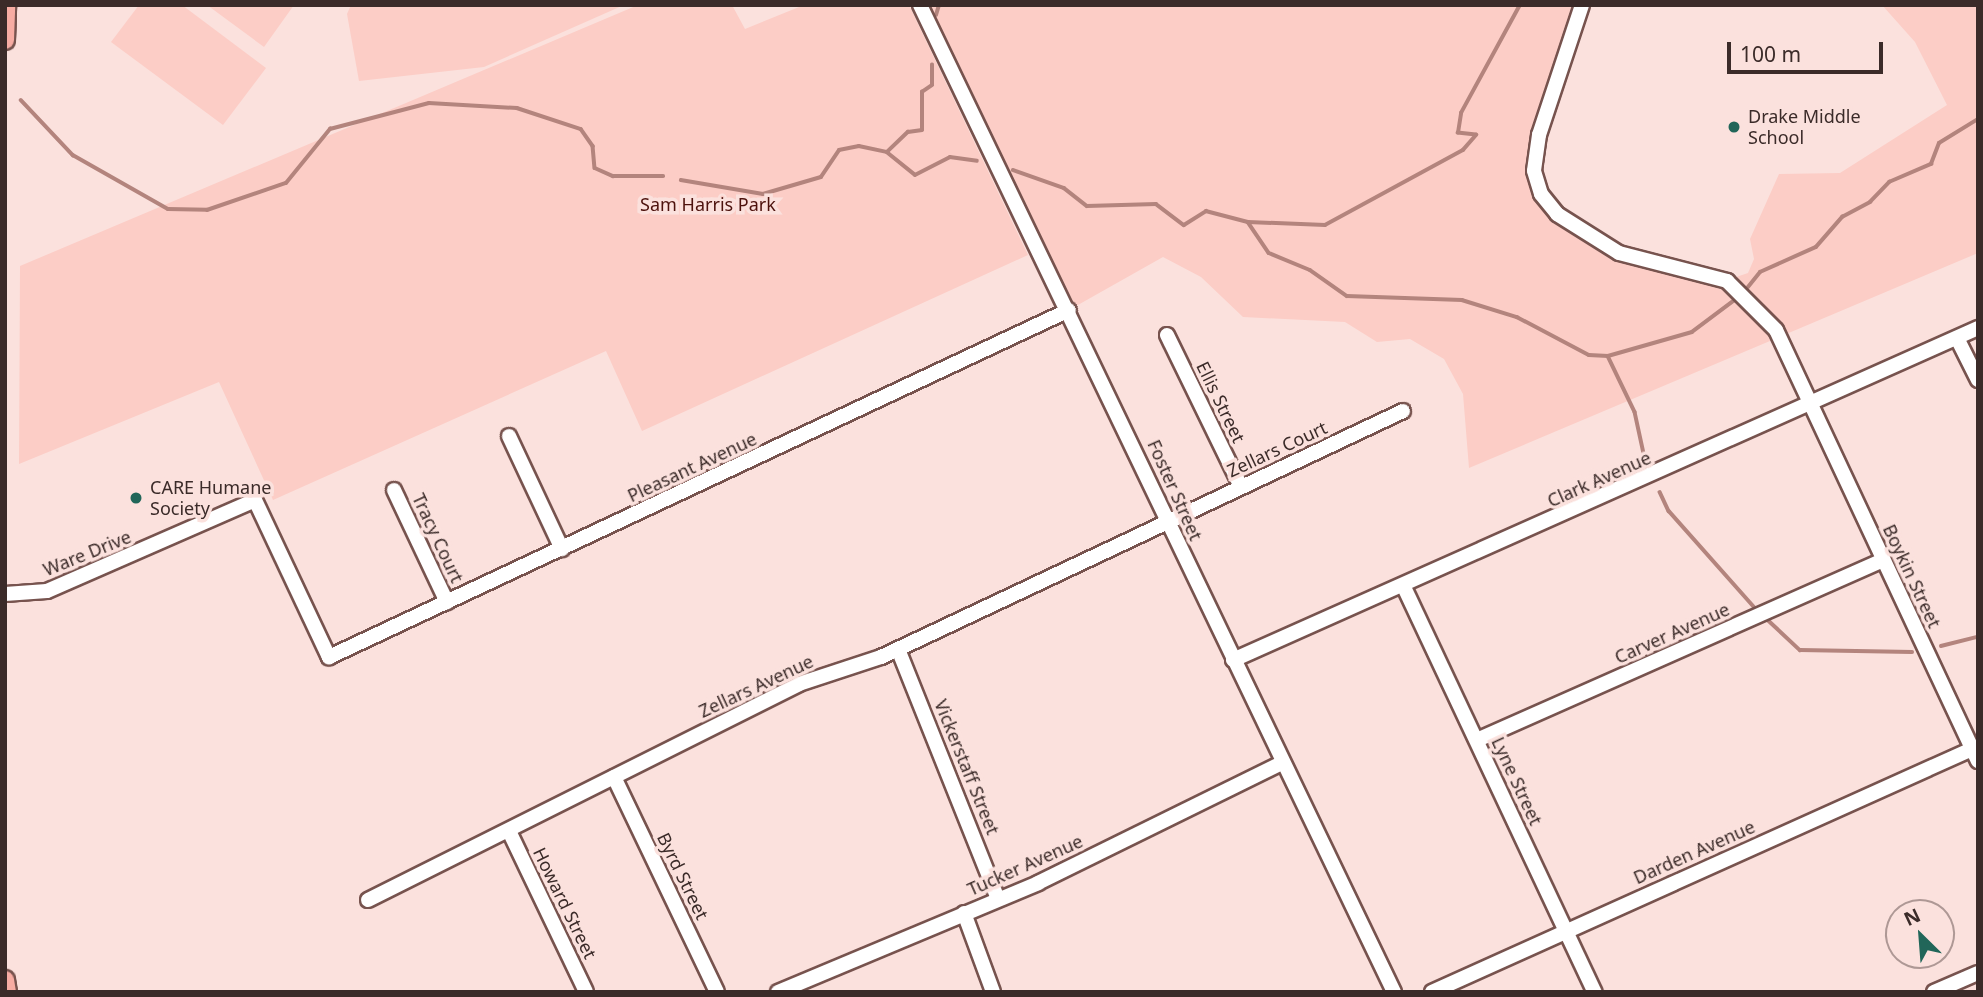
<!DOCTYPE html>
<style>
body{margin:0}
#map{position:relative;width:1983px;height:997px;overflow:hidden;background:#fbe1dd;font-family:"Noto Sans",sans-serif}
div>[style]{position:absolute}
.green>*{inset:0;background:#fccdc6}
.stream>*{height:3.5px;margin:-1.75px;padding:0 1.75px;transform-origin:1.75px;border-radius:1.75px;background:#b3847d}
.roads{filter:drop-shadow(2px 0 #77534e) drop-shadow(-2px 0 #77534e) drop-shadow(0 2px #77534e) drop-shadow(0 -2px #77534e)}
.minor>*{height:14px;margin:-7px;padding:0 7px;transform-origin:7px;border-radius:7px;background:#fff}
.major>*{height:18px;margin:-9px;padding:0 9px;transform-origin:9px;border-radius:9px;background:#f7aca3}
.dots>*{width:19px;height:19px;translate:-50% -50%;box-sizing:border-box;border:4px solid #fbe1dd;border-radius:50%}
span{translate:-50% -50%;white-space:nowrap;text-align:center;line-height:1.15;-webkit-text-stroke:7px #fbe1dd;paint-order:stroke}
.poi-label{font-size:18px;color:#3b2b29}
.left{translate:0 -50%;text-align:left}
.park-label{font-size:18px;color:#4d120d}
.street-label{font-size:18px;color:#3b2b29}
.frame{position:absolute;inset:0;border:7px solid #3b2b29;pointer-events:none}
.north{position:absolute;left:1885px;top:899px;width:70px;height:70px;box-sizing:border-box;background:#fbe1dd;border:2px solid #ae9895;border-radius:50%;rotate:335deg;font-size:19px;font-weight:700;line-height:28px;text-align:center;color:#3b2b29}
.north::after{content:'';display:block;margin:auto;width:24px;height:32px;background:#216659;clip-path:polygon(50% 0,100% 100%,50% 72%,0 100%)}
.scale{position:absolute;left:1727px;top:42px;width:156px;height:32px;box-sizing:border-box;border:4px solid #3b2b29;border-top:0;padding-left:9px;font-size:21px;line-height:24px;white-space:nowrap;color:#3b2b29;-webkit-text-stroke:5px #fbe1dd;paint-order:stroke}
</style>
<div id="map">
<div class="green">
<i style="clip-path:polygon(139px 5px,182px 5px,266px 68px,223px 125px,111px 42px)"></i>
<i style="clip-path:polygon(207px 5px,294px 5px,264px 47px)"></i>
<i style="clip-path:polygon(351px 5px,624px 5px,484px 67px,359px 81px,347px 14px)"></i>
<i style="clip-path:polygon(638px 5px,732px 5px,745px 29px,804px 5px,909px 5px,1028px 255px,642px 431px,606px 351px,273px 500px,219px 382px,19px 464px,20px 266px)"></i>
<i style="clip-path:polygon(920px 5px,1582px 5px,1539px 135px,1541px 194px,1587px 236px,1727px 280px,1748px 273px,1754px 259px,1750px 239px,1779px 174px,1840px 173px,1947px 105px,1915px 42px,1882px 5px,1978px 5px,1978px 253px,1469px 468px,1463px 394px,1444px 359px,1410px 339px,1377px 342px,1345px 322px,1243px 317px,1201px 277px,1163px 257px,1069px 310px)"></i>
</div>
<div class="stream">
<i style="left:936px;top:15px;width:10px;rotate:-73deg"></i>
<i style="left:21px;top:100px;width:76px;rotate:46.6deg"></i>
<i style="left:73px;top:155px;width:109px;rotate:29.6deg"></i>
<i style="left:168px;top:209px;width:39px;rotate:1deg"></i>
<i style="left:207px;top:210px;width:83px;rotate:-18.9deg"></i>
<i style="left:286px;top:183px;width:70px;rotate:-50.8deg"></i>
<i style="left:330px;top:129px;width:102px;rotate:-14.7deg"></i>
<i style="left:429px;top:103px;width:88px;rotate:3.3deg"></i>
<i style="left:517px;top:108px;width:67px;rotate:18.2deg"></i>
<i style="left:581px;top:129px;width:21px;rotate:55deg"></i>
<i style="left:593px;top:146px;width:22px;rotate:85deg"></i>
<i style="left:595px;top:168px;width:20px;rotate:24deg"></i>
<i style="left:613px;top:176px;width:50px"></i>
<i style="left:887px;top:152px;width:29px;rotate:-44deg"></i>
<i style="left:908px;top:132px;width:14px;rotate:-8deg"></i>
<i style="left:922px;top:130px;width:38px;rotate:-90deg"></i>
<i style="left:922px;top:92px;width:12px;rotate:-35deg"></i>
<i style="left:932px;top:85px;width:20px;rotate:-90deg"></i>
<i style="left:1013px;top:170px;width:54px;rotate:19.4deg"></i>
<i style="left:1064px;top:188px;width:29px;rotate:38deg"></i>
<i style="left:1087px;top:206px;width:69px;rotate:-1.7deg"></i>
<i style="left:1156px;top:204px;width:35px;rotate:37deg"></i>
<i style="left:1184px;top:225px;width:26px;rotate:-32deg"></i>
<i style="left:1206px;top:211px;width:43px;rotate:14.7deg"></i>
<i style="left:1248px;top:222px;width:77px;rotate:2.2deg"></i>
<i style="left:1325px;top:225px;width:157px;rotate:-28.5deg"></i>
<i style="left:1463px;top:150px;width:20px;rotate:-49deg"></i>
<i style="left:1476px;top:135px;width:18px;rotate:-174deg"></i>
<i style="left:1458px;top:133px;width:20px;rotate:-81deg"></i>
<i style="left:1461px;top:113px;width:123px;rotate:-61.4deg"></i>
<i style="left:681px;top:180px;width:83px;rotate:9.7deg"></i>
<i style="left:763px;top:194px;width:60px;rotate:-16.3deg"></i>
<i style="left:821px;top:177px;width:32px;rotate:-56deg"></i>
<i style="left:839px;top:150px;width:20px;rotate:-11deg"></i>
<i style="left:859px;top:146px;width:29px;rotate:12deg"></i>
<i style="left:887px;top:152px;width:36px;rotate:39deg"></i>
<i style="left:915px;top:175px;width:39px;rotate:-27deg"></i>
<i style="left:950px;top:157px;width:27px;rotate:8deg"></i>
<i style="left:1248px;top:222px;width:37px;rotate:56deg"></i>
<i style="left:1269px;top:253px;width:44px;rotate:22.5deg"></i>
<i style="left:1310px;top:270px;width:45px;rotate:35.1deg"></i>
<i style="left:1347px;top:296px;width:115px;rotate:2deg"></i>
<i style="left:1462px;top:300px;width:58px;rotate:17.2deg"></i>
<i style="left:1517px;top:317px;width:81px;rotate:27.8deg"></i>
<i style="left:1589px;top:355px;width:19px;rotate:3deg"></i>
<i style="left:1608px;top:356px;width:62px;rotate:64.3deg"></i>
<i style="left:1635px;top:412px;width:52px;rotate:77.8deg"></i>
<i style="left:1748px;top:287px;width:19px;rotate:-51deg"></i>
<i style="left:1760px;top:272px;width:61px;rotate:-24.1deg"></i>
<i style="left:1816px;top:247px;width:40px;rotate:-49deg"></i>
<i style="left:1842px;top:217px;width:32px;rotate:-28deg"></i>
<i style="left:1870px;top:202px;width:28px;rotate:-46deg"></i>
<i style="left:1889px;top:182px;width:46px;rotate:-23.2deg"></i>
<i style="left:1931px;top:164px;width:22px;rotate:-69deg"></i>
<i style="left:1939px;top:143px;width:46px;rotate:-31.6deg"></i>
<i style="left:1608px;top:356px;width:87px;rotate:-15.9deg"></i>
<i style="left:1692px;top:332px;width:55px;rotate:-36.9deg"></i>
<i style="left:1660px;top:492px;width:21px;rotate:65deg"></i>
<i style="left:1669px;top:511px;width:130px;rotate:48.4deg"></i>
<i style="left:1768px;top:620px;width:44px;rotate:43.2deg"></i>
<i style="left:1800px;top:650px;width:112px;rotate:1deg"></i>
<i style="left:1941px;top:646px;width:38px;rotate:-14deg"></i>
</div>
<div class="roads">
<div class="minor">
<i style="left:920px;top:5px;width:1095px;rotate:64.35deg"></i>
<i style="left:1582px;top:5px;width:137px;rotate:108.3deg"></i>
<i style="left:1539px;top:135px;width:36px;rotate:98deg"></i>
<i style="left:1534px;top:171px;width:24px;rotate:73deg"></i>
<i style="left:1541px;top:194px;width:26px;rotate:51deg"></i>
<i style="left:1557px;top:214px;width:73px;rotate:32.2deg"></i>
<i style="left:1619px;top:253px;width:112px;rotate:14.5deg"></i>
<i style="left:1727px;top:281px;width:69px;rotate:45deg"></i>
<i style="left:1776px;top:330px;width:476px;rotate:64.9deg"></i>
<i style="left:1167px;top:335px;width:169px;rotate:64deg"></i>
<i style="left:1957px;top:338px;width:47px;rotate:63.4deg"></i>
<i style="left:509px;top:436px;width:125px;rotate:64.9deg"></i>
<i style="left:394px;top:490px;width:124px;rotate:64.7deg"></i>
<i style="left:1404px;top:587px;width:448px;rotate:64.8deg"></i>
<i style="left:5px;top:594px;width:42px;rotate:-4.1deg"></i>
<i style="left:47px;top:591px;width:227px;rotate:-23.6deg"></i>
<i style="left:255px;top:500px;width:174px;rotate:64.8deg"></i>
<i style="left:329px;top:657px;width:817px;rotate:-25.12deg"></i>
<i style="left:898px;top:649px;width:269px;rotate:68.2deg"></i>
<i style="left:1233px;top:660px;width:816px;rotate:-24.02deg"></i>
<i style="left:1477px;top:740px;width:444px;rotate:-23.9deg"></i>
<i style="left:614px;top:777px;width:238px;rotate:64.4deg"></i>
<i style="left:509px;top:831px;width:178px;rotate:64.4deg"></i>
<i style="left:368px;top:900px;width:482px;rotate:-26.6deg"></i>
<i style="left:799px;top:684px;width:86px;rotate:-18.2deg"></i>
<i style="left:881px;top:657px;width:577px;rotate:-25.23deg"></i>
<i style="left:964px;top:913px;width:84px;rotate:69.8deg"></i>
<i style="left:778px;top:992px;width:282px;rotate:-22.7deg"></i>
<i style="left:1038px;top:883px;width:272px;rotate:-26.2deg"></i>
<i style="left:1432px;top:992px;width:592px;rotate:-24.23deg"></i>
<i style="left:1934px;top:992px;width:48px;rotate:-23.4deg"></i>
</div>
<div class="major">
<i style="left:5px;top:40px;width:35px;rotate:-88deg"></i>
<i style="left:5px;top:980px;width:12px;rotate:81deg"></i>
</div>
</div>
<div class="dots">
<i style="left:1734px;top:127px;background:#216659"></i>
<i style="left:136px;top:498px;background:#216659"></i>
</div>
<div class="poi-label">
<span class="left" style="left:1748px;top:127px">Drake Middle<br>School</span>
<span class="left" style="left:150px;top:498px">CARE Humane<br>Society</span>
</div>
<div class="park-label">
<span style="left:708px;top:204px">Sam Harris Park</span>
</div>
<div class="street-label">
<span style="left:1221px;top:402px;rotate:64deg">Ellis Street</span>
<span style="left:1277px;top:449px;rotate:-25deg">Zellars Court</span>
<span style="left:692px;top:467px;rotate:-25deg">Pleasant Avenue</span>
<span style="left:1599px;top:479px;rotate:-24deg">Clark Avenue</span>
<span style="left:1175px;top:490px;rotate:66deg">Foster Street</span>
<span style="left:438px;top:538px;rotate:65deg">Tracy Court</span>
<span style="left:87px;top:553px;rotate:-22deg">Ware Drive</span>
<span style="left:1912px;top:576px;rotate:65deg">Boykin Street</span>
<span style="left:1672px;top:633px;rotate:-24deg">Carver Avenue</span>
<span style="left:756px;top:686px;rotate:-25deg">Zellars Avenue</span>
<span style="left:967px;top:767px;rotate:68deg">Vickerstaff Street</span>
<span style="left:1517px;top:781px;rotate:65deg">Lyne Street</span>
<span style="left:1694px;top:852px;rotate:-24deg">Darden Avenue</span>
<span style="left:1025px;top:865px;rotate:-24deg">Tucker Avenue</span>
<span style="left:683px;top:876px;rotate:64deg">Byrd Street</span>
<span style="left:565px;top:903px;rotate:64deg">Howard Street</span>
</div>
<div class="frame"></div>
<div class="north">N</div>
<div class="scale">100 m</div>
</div>
